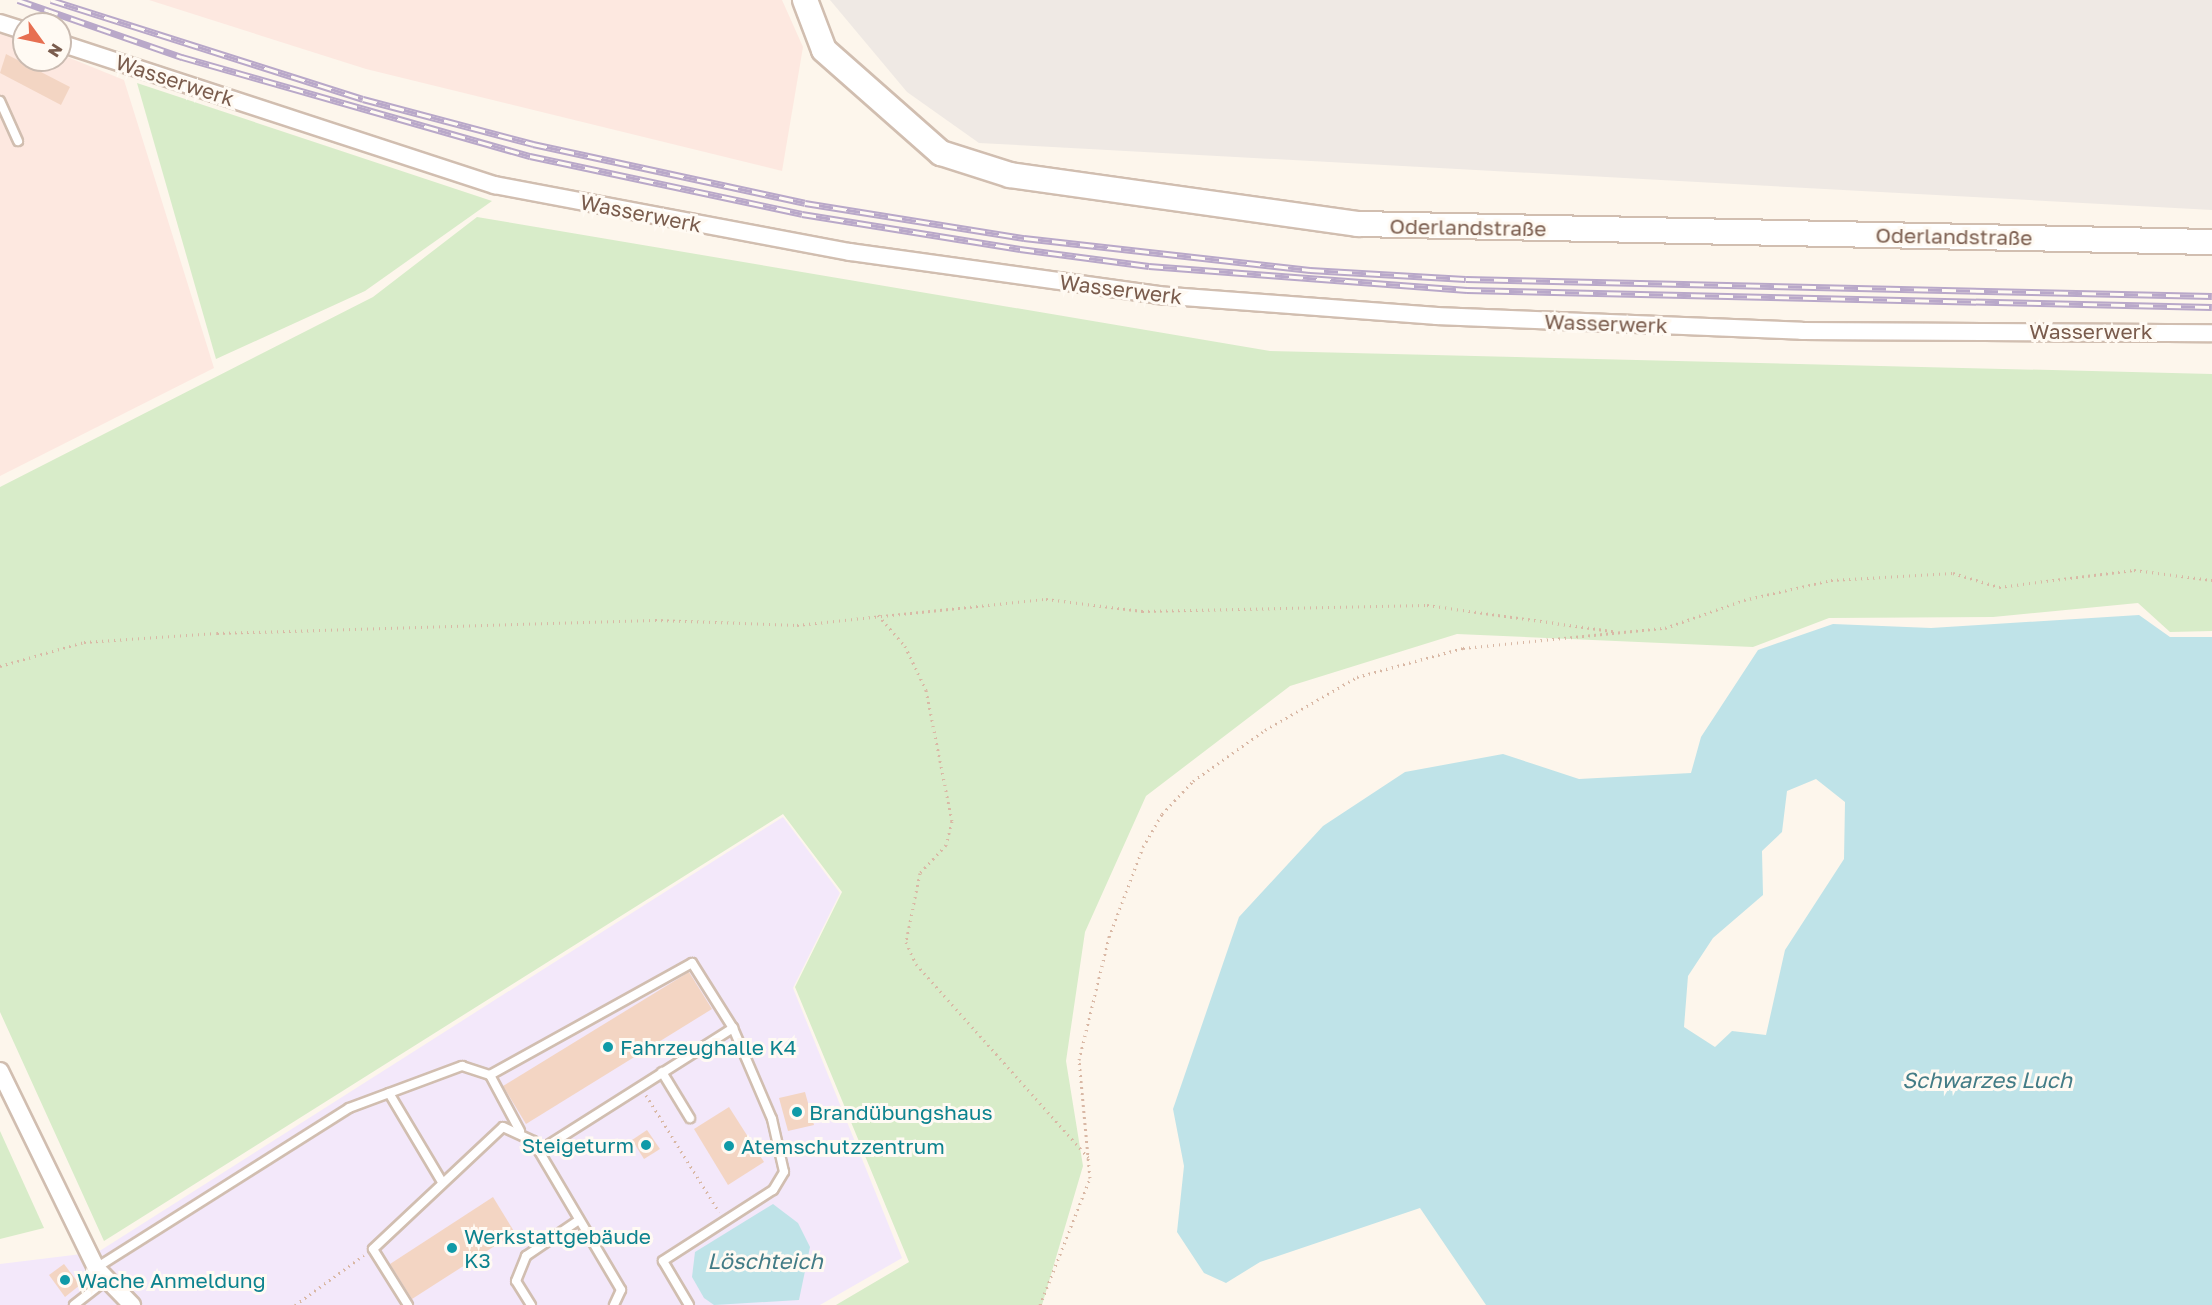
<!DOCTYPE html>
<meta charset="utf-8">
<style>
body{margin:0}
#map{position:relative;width:2212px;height:1305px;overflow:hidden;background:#fdf6ec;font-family:"Golos Text",sans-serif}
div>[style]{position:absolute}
.commercial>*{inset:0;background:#fde8e0}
.industrial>*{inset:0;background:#efe9e4}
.education>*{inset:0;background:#f3e8fa}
.green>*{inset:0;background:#d8ecc9}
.water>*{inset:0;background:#bfe3e8}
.building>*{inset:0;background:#f3d5c3}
.path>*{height:3px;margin-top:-1.5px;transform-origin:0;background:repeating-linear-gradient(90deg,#d9b8a5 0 1.5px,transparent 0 6px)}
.roads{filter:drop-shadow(2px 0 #d1beb0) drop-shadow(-2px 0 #d1beb0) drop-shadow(0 2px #d1beb0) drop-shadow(0 -2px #d1beb0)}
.lane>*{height:8px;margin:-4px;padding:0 4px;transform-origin:4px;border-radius:4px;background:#fff}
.street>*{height:16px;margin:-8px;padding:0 8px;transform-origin:8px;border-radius:8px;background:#fff}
.secondary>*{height:24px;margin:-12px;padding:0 12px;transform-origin:12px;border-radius:12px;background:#fff}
.rail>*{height:7px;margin-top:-3.5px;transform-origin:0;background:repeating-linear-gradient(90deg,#fffaf3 0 14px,#b9a8c9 0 28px);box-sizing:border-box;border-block:2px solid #b9a8c9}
.dots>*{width:16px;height:16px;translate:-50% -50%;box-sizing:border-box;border:3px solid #fffaf3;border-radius:50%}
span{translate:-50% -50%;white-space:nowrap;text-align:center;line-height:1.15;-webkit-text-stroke:6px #fffaf3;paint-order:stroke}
.street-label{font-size:21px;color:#7a5c4d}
.culture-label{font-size:21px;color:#0d838f}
.left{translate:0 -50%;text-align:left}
.right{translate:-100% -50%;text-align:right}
.water-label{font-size:22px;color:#437c86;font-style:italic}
.north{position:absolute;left:12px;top:12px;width:60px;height:60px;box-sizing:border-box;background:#fffaf3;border:2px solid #cabbb1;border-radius:50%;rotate:123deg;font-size:16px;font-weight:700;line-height:24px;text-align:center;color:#7a5c4d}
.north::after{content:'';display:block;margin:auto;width:21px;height:27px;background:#e76f51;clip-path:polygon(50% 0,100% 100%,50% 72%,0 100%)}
</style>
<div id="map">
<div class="commercial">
<i style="clip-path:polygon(149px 0,782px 0,803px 47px,782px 171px,366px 69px)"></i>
<i style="clip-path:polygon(0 30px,24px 39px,24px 60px,60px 60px,60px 54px,124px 80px,214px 368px,0 476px)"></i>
</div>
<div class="industrial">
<i style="clip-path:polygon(830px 0,2212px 0,2212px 210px,979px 143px,907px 92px)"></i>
</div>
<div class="education">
<i style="clip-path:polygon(783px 817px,840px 893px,793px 988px,902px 1258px,820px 1305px,0 1305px,0 1264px,98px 1252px)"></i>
</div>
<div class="green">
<i style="clip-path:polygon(137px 83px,492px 201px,365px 291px,216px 359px)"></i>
<i style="clip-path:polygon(477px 217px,1270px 351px,2212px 374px,2212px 631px,2170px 632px,2138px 603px,1993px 617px,1829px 618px,1753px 647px,1457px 634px,1290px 686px,1146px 796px,1085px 932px,1066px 1061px,1083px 1166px,1042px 1305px,836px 1305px,909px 1262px,795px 987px,842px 892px,783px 814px,104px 1241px,0 1012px,0 487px,373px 297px)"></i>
<i style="clip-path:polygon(0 1131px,44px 1228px,0 1239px)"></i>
</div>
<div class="water">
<i style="clip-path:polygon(evenodd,2139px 615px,2170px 637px,2212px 637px,2212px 1305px,1486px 1305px,1420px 1208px,1260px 1262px,1226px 1283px,1204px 1273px,1177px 1232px,1184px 1166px,1173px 1109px,1239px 917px,1323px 826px,1405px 772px,1503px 754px,1579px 779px,1691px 773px,1701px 737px,1758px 650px,1833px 624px,1931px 628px,2139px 615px,1816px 779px,1845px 802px,1844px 859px,1785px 950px,1766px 1035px,1732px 1031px,1715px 1047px,1684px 1027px,1688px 976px,1713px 938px,1763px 895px,1762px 851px,1782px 832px,1787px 791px,1816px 779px)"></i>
<i style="clip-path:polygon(773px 1204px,798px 1223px,810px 1247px,799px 1300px,714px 1305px,704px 1298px,692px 1277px,695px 1252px)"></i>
</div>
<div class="building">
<i style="clip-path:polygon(6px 54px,70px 87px,61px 105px,0 73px)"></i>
<i style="clip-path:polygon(689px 972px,712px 1009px,526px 1124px,503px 1086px)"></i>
<i style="clip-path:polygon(805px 1092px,814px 1125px,788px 1131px,779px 1098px)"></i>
<i style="clip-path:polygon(729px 1107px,764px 1162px,728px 1185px,694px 1129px)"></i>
<i style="clip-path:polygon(647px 1130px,660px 1149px,644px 1159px,632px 1140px)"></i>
<i style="clip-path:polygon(493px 1197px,515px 1233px,412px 1299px,390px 1264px)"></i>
<i style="clip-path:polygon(64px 1264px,80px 1285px,65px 1297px,49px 1275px)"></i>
</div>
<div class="path">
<i style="left:878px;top:615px;width:41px;rotate:48.9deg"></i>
<i style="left:905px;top:646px;width:49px;rotate:64.5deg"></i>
<i style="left:926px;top:690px;width:134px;rotate:78.8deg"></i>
<i style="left:952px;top:821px;width:25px;rotate:104deg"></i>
<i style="left:946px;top:845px;width:38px;rotate:133deg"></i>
<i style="left:920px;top:873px;width:70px;rotate:101.5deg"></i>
<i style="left:906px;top:942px;width:24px;rotate:66deg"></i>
<i style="left:916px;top:964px;width:259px;rotate:48.3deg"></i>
<i style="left:0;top:666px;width:87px;rotate:-15.9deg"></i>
<i style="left:84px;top:642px;width:133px;rotate:-3.9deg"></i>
<i style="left:217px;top:633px;width:438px;rotate:-1.7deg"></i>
<i style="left:655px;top:620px;width:142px;rotate:2deg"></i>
<i style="left:797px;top:625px;width:250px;rotate:-6deg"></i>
<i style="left:1046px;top:599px;width:97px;rotate:7.1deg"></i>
<i style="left:1142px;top:611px;width:285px;rotate:-1.2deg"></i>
<i style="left:1427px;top:605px;width:188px;rotate:8deg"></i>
<i style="left:646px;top:1095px;width:138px;rotate:58deg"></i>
<i style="left:295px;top:1305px;width:85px;rotate:-35.9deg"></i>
<i style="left:1040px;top:1305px;width:136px;rotate:-68.5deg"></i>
<i style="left:1090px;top:1178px;width:119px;rotate:-95.3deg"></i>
<i style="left:1079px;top:1060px;width:127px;rotate:-76.3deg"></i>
<i style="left:1109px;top:937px;width:96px;rotate:-69.3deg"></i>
<i style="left:1143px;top:847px;width:38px;rotate:-60deg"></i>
<i style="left:1162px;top:814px;width:45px;rotate:-46.8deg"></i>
<i style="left:1193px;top:781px;width:88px;rotate:-35.3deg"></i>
<i style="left:1265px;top:730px;width:106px;rotate:-29.9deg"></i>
<i style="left:1357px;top:677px;width:110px;rotate:-15.3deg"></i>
<i style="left:1463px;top:648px;width:203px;rotate:-5.7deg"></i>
<i style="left:1665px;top:628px;width:84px;rotate:-19.5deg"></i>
<i style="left:1744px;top:600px;width:89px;rotate:-12.9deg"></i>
<i style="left:1831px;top:580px;width:122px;rotate:-3.3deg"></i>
<i style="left:1953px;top:573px;width:48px;rotate:16.9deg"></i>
<i style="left:1999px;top:587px;width:136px;rotate:-7.2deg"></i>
<i style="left:2134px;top:570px;width:79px;rotate:7.3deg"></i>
</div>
<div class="roads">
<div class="lane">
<i style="left:0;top:101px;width:44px;rotate:65.8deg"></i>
<i style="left:662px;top:1072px;width:54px;rotate:58.7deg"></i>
<i style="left:389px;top:1093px;width:104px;rotate:59.2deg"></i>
<i style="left:520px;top:1131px;width:64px;rotate:-118.2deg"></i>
<i style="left:490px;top:1075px;width:231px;rotate:-29deg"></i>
<i style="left:692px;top:963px;width:77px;rotate:57.8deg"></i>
<i style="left:539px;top:1151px;width:230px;rotate:-32.4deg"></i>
<i style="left:733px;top:1028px;width:99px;rotate:66.8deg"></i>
<i style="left:772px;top:1119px;width:54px;rotate:77.2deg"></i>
<i style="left:784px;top:1172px;width:21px;rotate:121deg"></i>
<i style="left:773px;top:1190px;width:131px;rotate:147.2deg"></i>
<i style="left:663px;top:1261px;width:51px;rotate:59.4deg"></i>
<i style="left:96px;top:1268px;width:299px;rotate:-32.3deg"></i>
<i style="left:349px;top:1108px;width:121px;rotate:-20.4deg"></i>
<i style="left:462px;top:1066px;width:29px;rotate:18deg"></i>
<i style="left:74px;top:1305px;width:39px;rotate:-38deg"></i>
<i style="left:408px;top:1305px;width:66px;rotate:-122deg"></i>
<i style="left:373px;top:1249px;width:178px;rotate:-43.2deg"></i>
<i style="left:503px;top:1127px;width:33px;rotate:25deg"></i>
<i style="left:533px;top:1141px;width:173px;rotate:59.4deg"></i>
<i style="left:621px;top:1290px;width:17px;rotate:115deg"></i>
<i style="left:531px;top:1305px;width:28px;rotate:-122deg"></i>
<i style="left:516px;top:1281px;width:27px;rotate:-68deg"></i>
<i style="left:526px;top:1256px;width:64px;rotate:-34.2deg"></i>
</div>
<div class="street">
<i style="left:0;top:23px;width:25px;rotate:18deg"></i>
<i style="left:60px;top:43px;width:458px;rotate:18.1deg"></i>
<i style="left:495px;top:185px;width:361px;rotate:10.7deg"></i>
<i style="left:850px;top:252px;width:311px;rotate:7.9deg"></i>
<i style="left:1158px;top:295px;width:279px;rotate:4.3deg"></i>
<i style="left:1436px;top:316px;width:366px;rotate:2.3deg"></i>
<i style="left:1802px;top:331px;width:410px;rotate:0.3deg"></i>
<i style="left:0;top:1071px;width:219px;rotate:64deg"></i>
<i style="left:96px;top:1268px;width:52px;rotate:45.8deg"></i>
</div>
<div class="secondary">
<i style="left:805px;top:0;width:53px;rotate:69.2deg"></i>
<i style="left:824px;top:50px;width:156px;rotate:41.4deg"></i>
<i style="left:941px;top:153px;width:72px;rotate:17.7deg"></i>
<i style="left:1010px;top:175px;width:351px;rotate:8deg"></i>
<i style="left:1358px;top:224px;width:854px;rotate:1.21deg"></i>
</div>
</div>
<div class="rail">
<i style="left:18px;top:0;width:174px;rotate:19.2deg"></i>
<i style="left:182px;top:57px;width:362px;rotate:15.9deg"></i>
<i style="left:530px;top:156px;width:278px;rotate:12deg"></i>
<i style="left:802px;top:214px;width:221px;rotate:9.1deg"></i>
<i style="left:1020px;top:249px;width:130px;rotate:7.5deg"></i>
<i style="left:1149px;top:266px;width:319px;rotate:4.3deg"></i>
<i style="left:1467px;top:290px;width:745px;rotate:1.31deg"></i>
<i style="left:51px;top:0;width:327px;rotate:17.6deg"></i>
<i style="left:363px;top:99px;width:176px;rotate:14.8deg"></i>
<i style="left:533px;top:144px;width:278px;rotate:12.2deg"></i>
<i style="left:805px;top:203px;width:222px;rotate:9.1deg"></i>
<i style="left:1024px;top:238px;width:288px;rotate:6.4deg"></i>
<i style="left:1310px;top:270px;width:156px;rotate:3.3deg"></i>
<i style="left:1466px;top:279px;width:746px;rotate:1.31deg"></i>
</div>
<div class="dots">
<i style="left:608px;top:1047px;background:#0f9aa8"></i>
<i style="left:797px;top:1112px;background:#0f9aa8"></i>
<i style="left:646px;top:1145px;background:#0f9aa8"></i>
<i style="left:729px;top:1146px;background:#0f9aa8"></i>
<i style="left:452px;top:1248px;background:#0f9aa8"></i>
<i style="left:65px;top:1280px;background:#0f9aa8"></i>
</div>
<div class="street-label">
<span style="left:175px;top:80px;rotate:18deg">Wasserwerk</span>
<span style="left:641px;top:213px;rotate:11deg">Wasserwerk</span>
<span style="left:1468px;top:227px;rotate:1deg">Oderlandstraße</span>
<span style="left:1954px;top:236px;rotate:1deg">Oderlandstraße</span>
<span style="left:1121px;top:289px;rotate:7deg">Wasserwerk</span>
<span style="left:1606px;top:323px;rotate:2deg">Wasserwerk</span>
<span style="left:2091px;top:331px">Wasserwerk</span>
</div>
<div class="culture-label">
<span class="left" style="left:620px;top:1047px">Fahrzeughalle K4</span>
<span class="left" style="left:809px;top:1112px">Brandübungshaus</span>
<span class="right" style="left:634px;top:1145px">Steigeturm</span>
<span class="left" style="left:741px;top:1146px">Atemschutzzentrum</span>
<span class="left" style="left:464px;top:1248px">Werkstattgebäude<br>K3</span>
<span class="left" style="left:77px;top:1280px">Wache Anmeldung</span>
</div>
<div class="water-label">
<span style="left:1987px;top:1080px">Schwarzes Luch</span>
<span style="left:765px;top:1261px">Löschteich</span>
</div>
<div class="north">N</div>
</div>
